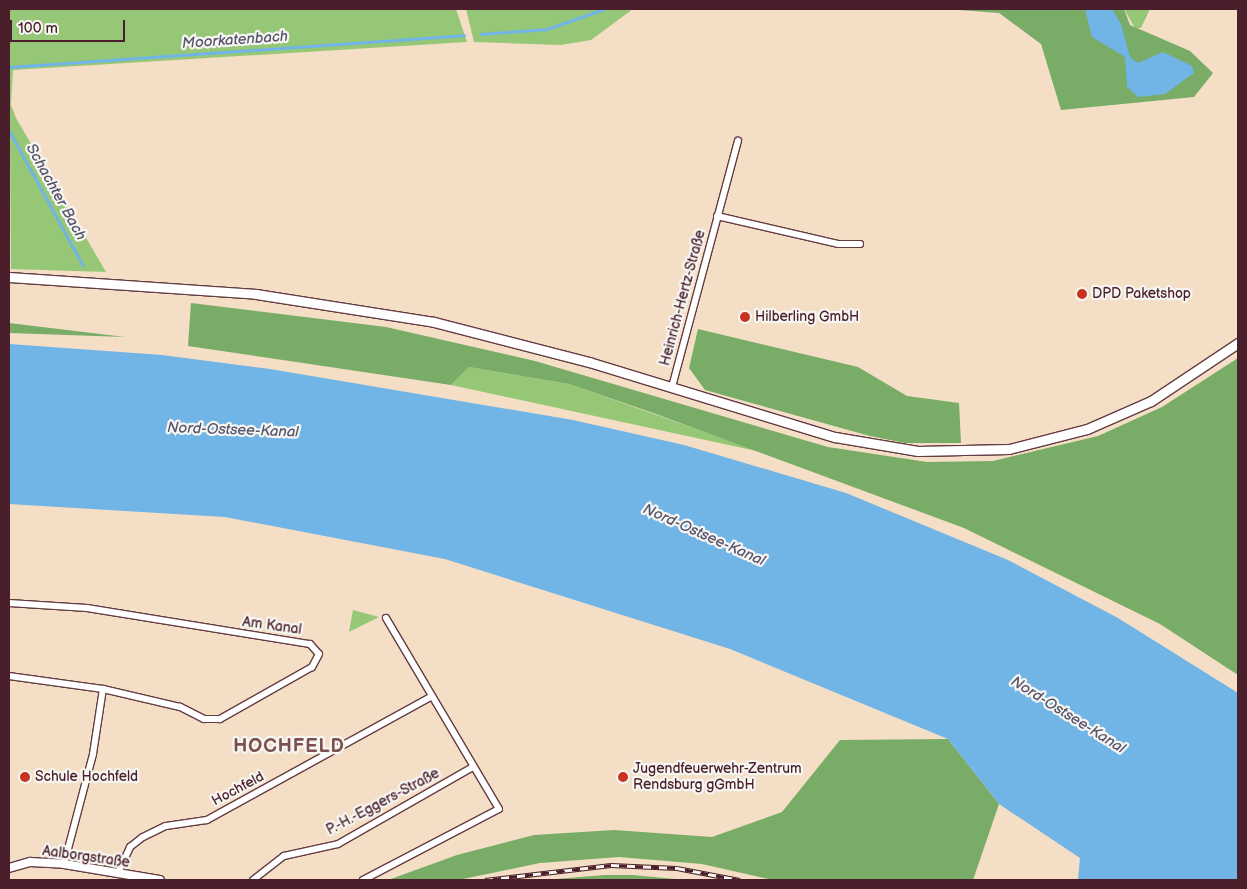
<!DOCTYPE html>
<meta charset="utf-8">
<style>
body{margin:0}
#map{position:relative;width:1247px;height:889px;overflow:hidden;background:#f4dec5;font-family:"Balsamiq Sans",sans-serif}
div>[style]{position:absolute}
.green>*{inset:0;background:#96c776}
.forest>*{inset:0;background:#78ac67}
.water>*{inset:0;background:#71b4e6}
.stream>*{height:2.5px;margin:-1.25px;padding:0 1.25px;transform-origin:1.25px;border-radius:1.25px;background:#71b4e6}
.roads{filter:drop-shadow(1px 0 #643c42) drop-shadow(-1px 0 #643c42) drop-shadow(0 1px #643c42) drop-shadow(0 -1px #643c42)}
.minor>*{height:6px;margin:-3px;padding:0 3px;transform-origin:3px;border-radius:3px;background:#fff}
.tertiary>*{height:8px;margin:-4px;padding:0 4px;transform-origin:4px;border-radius:4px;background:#fff}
.secondary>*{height:9px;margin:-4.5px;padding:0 4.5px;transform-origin:4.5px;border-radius:4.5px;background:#fff}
.rail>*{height:4.5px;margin-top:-2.25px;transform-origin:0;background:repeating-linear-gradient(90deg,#f6f6f2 0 8px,#4a1f2b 0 16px);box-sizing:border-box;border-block:1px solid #4a1f2b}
.dots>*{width:14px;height:14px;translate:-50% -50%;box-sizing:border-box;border:2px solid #f6f6f2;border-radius:50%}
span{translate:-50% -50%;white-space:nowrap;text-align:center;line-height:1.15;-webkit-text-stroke:4.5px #f6f6f2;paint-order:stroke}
.poi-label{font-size:14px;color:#4a1f2b}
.left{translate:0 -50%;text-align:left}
.street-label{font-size:14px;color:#4a1f2b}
.water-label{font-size:15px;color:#58536c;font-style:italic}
.district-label{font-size:19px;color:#7c504f;font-weight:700;letter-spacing:1px}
.frame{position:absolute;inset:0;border:10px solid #4a1f2b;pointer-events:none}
.scale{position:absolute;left:10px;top:20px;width:115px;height:22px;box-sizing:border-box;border:2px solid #4a1f2b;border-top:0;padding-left:6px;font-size:15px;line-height:18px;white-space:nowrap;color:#4a1f2b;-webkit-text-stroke:4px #f6f6f2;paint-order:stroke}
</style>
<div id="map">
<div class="green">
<i style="clip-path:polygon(9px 9px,456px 9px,467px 42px,13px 70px,11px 105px,16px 118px,106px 272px,11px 269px)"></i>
<i style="clip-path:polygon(466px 9px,633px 9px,591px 40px,561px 45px,474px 42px)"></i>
<i style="clip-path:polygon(1124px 9px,1150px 9px,1141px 28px,1135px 28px)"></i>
<i style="clip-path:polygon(469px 367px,569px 384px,761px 452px,451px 385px)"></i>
<i style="clip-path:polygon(353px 610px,379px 617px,349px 632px)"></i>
</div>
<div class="forest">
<i style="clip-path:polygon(945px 9px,1124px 9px,1130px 25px,1190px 51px,1213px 73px,1194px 97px,1061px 110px,1041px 44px,999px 13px)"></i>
<i style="clip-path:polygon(191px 303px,386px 327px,535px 361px,828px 447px,927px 462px,993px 461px,1098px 436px,1162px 407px,1238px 358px,1238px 675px,1160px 624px,964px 528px,653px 413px,569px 384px,469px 367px,451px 385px,188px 346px)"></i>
<i style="clip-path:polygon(9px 323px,125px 337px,9px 333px)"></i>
<i style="clip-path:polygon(698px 329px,858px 367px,907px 396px,959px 403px,961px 443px,905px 443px,870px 436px,705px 390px,689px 368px)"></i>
<i style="clip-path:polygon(948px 739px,999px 804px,973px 880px,773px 880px,702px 864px,619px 857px,540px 863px,458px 880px,388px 880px,457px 855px,534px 835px,614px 830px,712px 837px,782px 812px,840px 740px)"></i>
<i style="clip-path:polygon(605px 875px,632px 875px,687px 880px,543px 880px)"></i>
</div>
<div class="water">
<i style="clip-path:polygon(1085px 9px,1112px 9px,1121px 24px,1130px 57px,1138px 63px,1163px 52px,1192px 66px,1194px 73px,1165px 94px,1138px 97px,1127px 87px,1125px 57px,1092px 37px)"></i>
<i style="clip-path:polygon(9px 344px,162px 355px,270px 369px,573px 420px,684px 445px,846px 493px,1008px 560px,1118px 618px,1238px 693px,1238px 880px,1078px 880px,1080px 858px,999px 804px,948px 739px,730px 649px,445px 559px,225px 517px,9px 504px)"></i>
</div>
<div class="stream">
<i style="left:481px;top:34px;width:66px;rotate:-4.3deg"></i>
<i style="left:547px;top:29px;width:60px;rotate:-19.3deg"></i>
<i style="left:9px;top:67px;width:456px;rotate:-4deg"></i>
<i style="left:9px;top:130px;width:154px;rotate:61.3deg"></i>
</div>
<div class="roads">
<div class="minor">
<i style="left:717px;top:216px;width:124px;rotate:13deg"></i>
<i style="left:838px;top:244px;width:22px"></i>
<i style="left:672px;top:387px;width:255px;rotate:-75deg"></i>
<i style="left:9px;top:603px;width:78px;rotate:3.7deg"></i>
<i style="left:87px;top:608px;width:226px;rotate:9.2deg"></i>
<i style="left:310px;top:644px;width:13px;rotate:48deg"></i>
<i style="left:319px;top:654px;width:15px;rotate:118deg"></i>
<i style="left:312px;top:667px;width:106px;rotate:150.5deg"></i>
<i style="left:220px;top:719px;width:16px;rotate:180deg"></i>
<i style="left:204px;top:719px;width:27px;rotate:-153deg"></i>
<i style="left:180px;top:707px;width:79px;rotate:-166.8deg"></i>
<i style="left:103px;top:689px;width:95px;rotate:-172.1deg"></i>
<i style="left:64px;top:864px;width:114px;rotate:-75.2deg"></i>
<i style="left:93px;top:754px;width:66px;rotate:-81.3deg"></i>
<i style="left:118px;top:873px;width:29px;rotate:-65deg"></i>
<i style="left:130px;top:847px;width:16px;rotate:-38deg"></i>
<i style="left:143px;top:837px;width:25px;rotate:-26deg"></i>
<i style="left:166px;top:826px;width:41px;rotate:-8.3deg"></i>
<i style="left:207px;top:820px;width:256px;rotate:-28.8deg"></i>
<i style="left:253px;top:880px;width:39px;rotate:-38deg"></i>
<i style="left:284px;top:856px;width:55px;rotate:-12.5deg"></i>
<i style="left:338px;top:844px;width:155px;rotate:-29.7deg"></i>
<i style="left:363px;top:880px;width:153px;rotate:-27.6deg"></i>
<i style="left:499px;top:809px;width:222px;rotate:-120.6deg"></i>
</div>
<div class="tertiary">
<i style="left:9px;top:868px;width:22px;rotate:-16deg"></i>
<i style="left:30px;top:862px;width:34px;rotate:3deg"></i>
<i style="left:64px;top:864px;width:97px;rotate:9.5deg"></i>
</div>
<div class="secondary">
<i style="left:9px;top:277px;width:248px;rotate:3.9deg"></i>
<i style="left:256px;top:294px;width:180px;rotate:8.9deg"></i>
<i style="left:434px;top:322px;width:160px;rotate:14.5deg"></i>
<i style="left:589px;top:362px;width:257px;rotate:17deg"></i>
<i style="left:835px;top:437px;width:84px;rotate:9.6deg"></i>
<i style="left:918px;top:451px;width:91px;rotate:-1.3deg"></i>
<i style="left:1009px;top:449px;width:81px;rotate:-14.4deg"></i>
<i style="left:1087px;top:429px;width:70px;rotate:-23.6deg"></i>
<i style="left:1151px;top:401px;width:105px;rotate:-33.7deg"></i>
</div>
</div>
<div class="rail">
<i style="left:485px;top:880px;width:127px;rotate:-6.8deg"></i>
<i style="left:611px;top:865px;width:66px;rotate:2.6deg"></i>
<i style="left:677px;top:868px;width:64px;rotate:10.8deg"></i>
</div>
<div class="dots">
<i style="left:1082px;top:294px;background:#c8321e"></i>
<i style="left:745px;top:317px;background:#c8321e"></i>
<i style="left:25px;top:777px;background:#c8321e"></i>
<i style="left:623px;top:777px;background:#c8321e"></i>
</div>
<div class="poi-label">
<span class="left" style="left:1092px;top:294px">DPD Paketshop</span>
<span class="left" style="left:755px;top:317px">Hilberling GmbH</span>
<span class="left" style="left:633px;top:777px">Jugendfeuerwehr-Zentrum<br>Rendsburg gGmbH</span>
<span class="left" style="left:35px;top:777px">Schule Hochfeld</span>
</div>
<div class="street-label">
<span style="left:683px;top:298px;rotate:-75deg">Heinrich-Hertz-Straße</span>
<span style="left:272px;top:626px;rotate:8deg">Am Kanal</span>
<span style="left:238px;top:789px;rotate:-28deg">Hochfeld</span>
<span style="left:383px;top:802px;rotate:-28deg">P.-H.-Eggers-Straße</span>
<span style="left:86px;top:857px;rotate:8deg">Aalborgstraße</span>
</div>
<div class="water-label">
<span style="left:235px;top:40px;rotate:-4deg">Moorkatenbach</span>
<span style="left:56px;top:192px;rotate:61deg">Schachter Bach</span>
<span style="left:233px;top:430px;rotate:2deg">Nord-Ostsee-Kanal</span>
<span style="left:704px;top:535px;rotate:24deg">Nord-Ostsee-Kanal</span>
<span style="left:1068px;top:715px;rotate:32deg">Nord-Ostsee-Kanal</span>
</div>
<div class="district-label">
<span style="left:289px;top:747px">HOCHFELD</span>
</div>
<div class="frame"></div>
<div class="scale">100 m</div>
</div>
